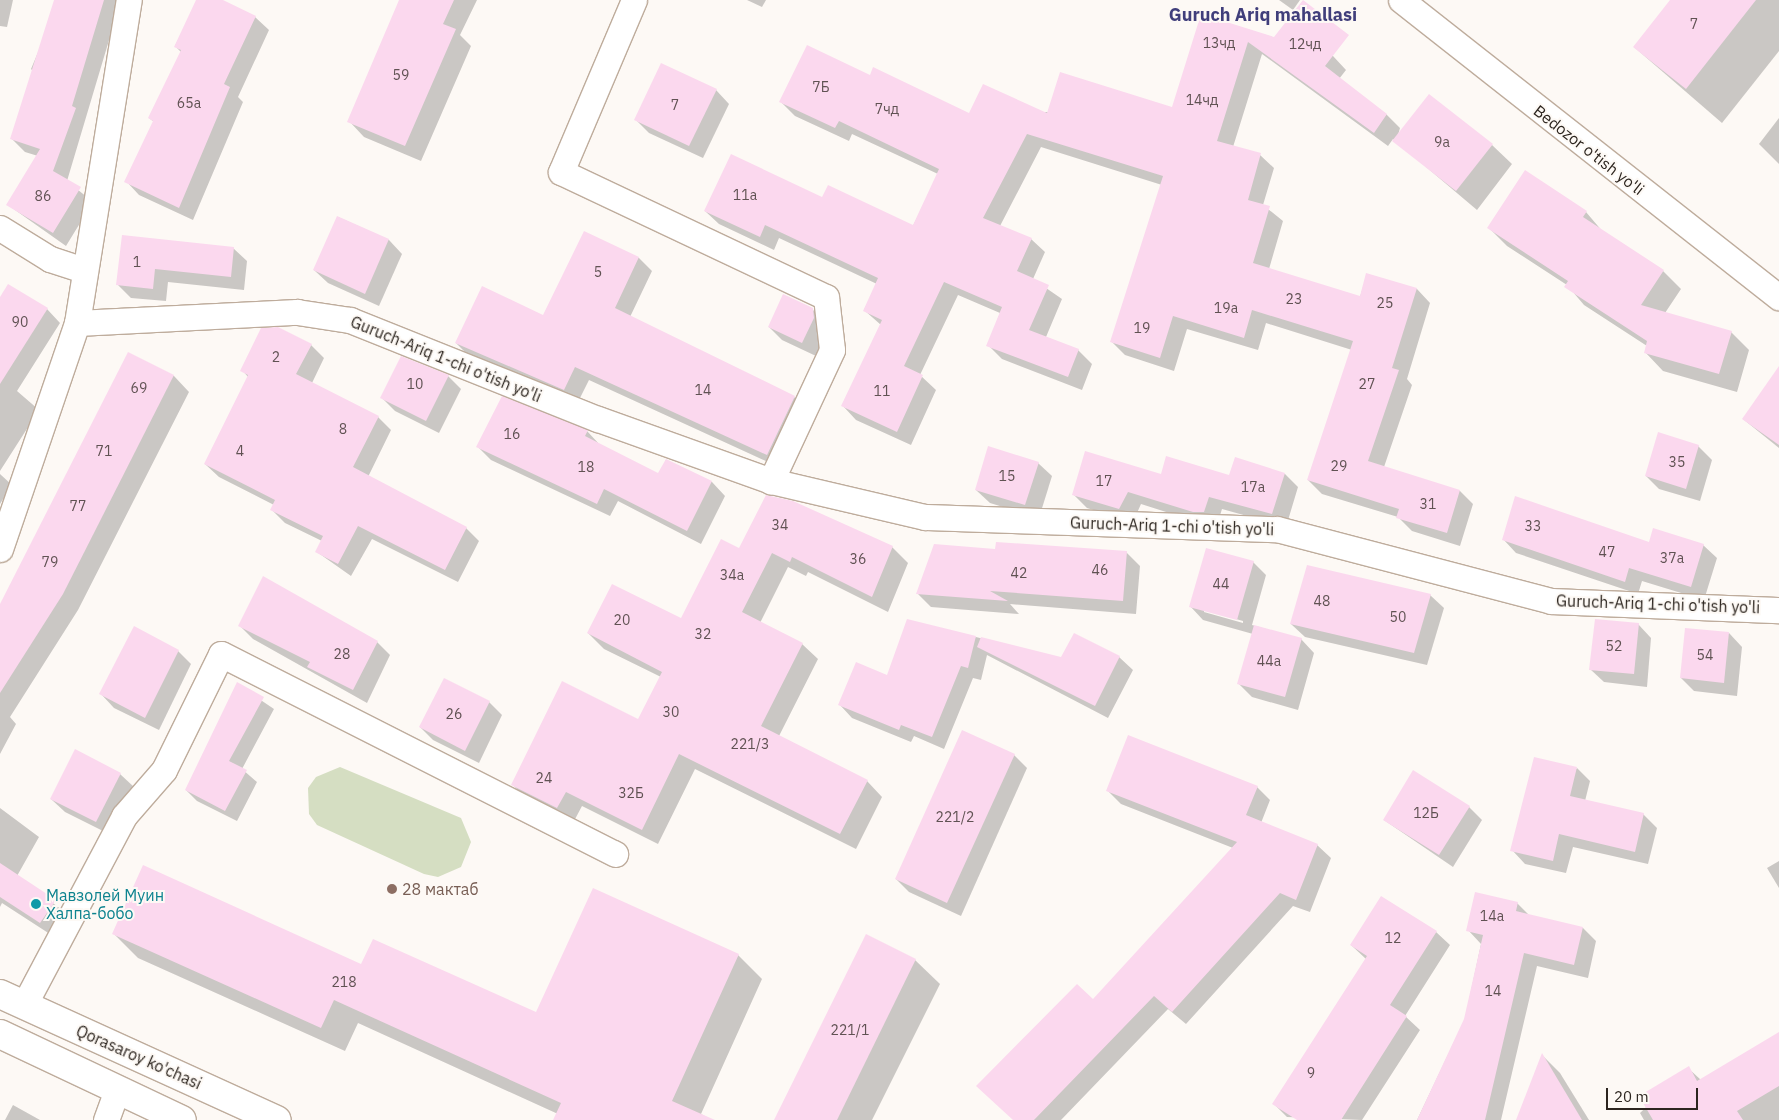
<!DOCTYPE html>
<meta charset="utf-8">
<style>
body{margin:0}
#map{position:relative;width:1779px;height:1120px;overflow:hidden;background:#fdf9f5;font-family:"IBM Plex Sans",sans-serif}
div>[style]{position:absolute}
.green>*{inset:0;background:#d5dec2}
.shadow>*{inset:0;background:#0003}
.building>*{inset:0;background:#fbd8ee}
.roads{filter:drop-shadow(1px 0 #beac9c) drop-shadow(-1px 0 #beac9c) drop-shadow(0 1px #beac9c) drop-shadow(0 -1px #beac9c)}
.street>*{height:25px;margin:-12.5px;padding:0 12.5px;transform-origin:12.5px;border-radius:12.5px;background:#fff}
.secondary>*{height:28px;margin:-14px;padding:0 14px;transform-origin:14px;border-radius:14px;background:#fff}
.dots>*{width:14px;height:14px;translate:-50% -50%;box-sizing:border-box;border:2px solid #fdf9f5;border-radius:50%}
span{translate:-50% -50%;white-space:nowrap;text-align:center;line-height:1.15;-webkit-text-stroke:4px #fdf9f5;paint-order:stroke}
.number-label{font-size:14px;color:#605253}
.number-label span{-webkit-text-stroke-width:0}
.street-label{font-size:16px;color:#2c251f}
.education-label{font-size:16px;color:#785e54}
.left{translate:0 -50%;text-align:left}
.culture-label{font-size:16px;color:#0d838f}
.neighbourhood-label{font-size:18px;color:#403e7b;font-weight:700}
.scale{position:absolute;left:1606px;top:1088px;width:92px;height:22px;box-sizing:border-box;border:2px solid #2c251f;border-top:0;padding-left:6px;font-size:15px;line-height:18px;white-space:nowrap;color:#2c251f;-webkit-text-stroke:4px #fdf9f5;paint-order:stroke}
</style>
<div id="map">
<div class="green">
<i style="clip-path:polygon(340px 767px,461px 818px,471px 842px,461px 867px,438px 877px,424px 874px,317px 825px,309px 814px,308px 788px,316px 777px)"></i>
</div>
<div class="shadow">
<i style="clip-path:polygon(0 0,13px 0,7px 27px,0 26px)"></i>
<i style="clip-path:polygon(60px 0,121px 0,67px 181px,93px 202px,66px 246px,8px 205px,38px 156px,25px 152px,11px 138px,35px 73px,31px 69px)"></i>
<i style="clip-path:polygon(198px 0,220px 0,255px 17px,269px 30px,238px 97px,243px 102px,193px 220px,139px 195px,126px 181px,154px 122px,149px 118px,181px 52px,175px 46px)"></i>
<i style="clip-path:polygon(401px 0,477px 0,460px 35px,471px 46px,421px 161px,364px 137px,349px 121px)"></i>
<i style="clip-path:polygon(747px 0,766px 0,762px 7px)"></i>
<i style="clip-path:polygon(1279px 0,1300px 0,1293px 10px)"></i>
<i style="clip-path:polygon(1671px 0,1779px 0,1779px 51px,1722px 123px,1634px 47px)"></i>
<i style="clip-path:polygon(1202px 15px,1333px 56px,1346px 70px,1339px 79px,1386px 114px,1400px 128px,1398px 135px,1492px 145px,1512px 164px,1477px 210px,1393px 139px,1388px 146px,1262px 54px,1233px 147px,1260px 155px,1274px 168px,1263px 205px,1283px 221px,1269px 269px,1360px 297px,1367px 274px,1417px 289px,1430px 303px,1407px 379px,1412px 385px,1384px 467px,1460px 491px,1473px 504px,1460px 546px,1412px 531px,1398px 517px,1322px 494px,1308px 480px,1352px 350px,1266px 323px,1258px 350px,1187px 329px,1174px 371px,1125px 355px,1112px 342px,1162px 185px,1041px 147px,1000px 226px,1031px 239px,1045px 252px,1033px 279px,1062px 299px,1046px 337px,1078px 350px,1092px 364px,1082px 390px,1002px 359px,988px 345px,1000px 313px,958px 295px,920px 375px,936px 390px,911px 445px,856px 420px,843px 406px,881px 325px,864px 310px,877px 284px,779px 238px,774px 250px,719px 224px,705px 211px,822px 198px,913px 226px,938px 174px,852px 134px,849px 141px,795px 116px,781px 102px,870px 77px,970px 114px,1173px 109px)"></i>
<i style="clip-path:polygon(716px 90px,729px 104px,703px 158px,649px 133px,636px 120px)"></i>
<i style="clip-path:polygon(1779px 118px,1779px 164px,1759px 144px)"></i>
<i style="clip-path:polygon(1586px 212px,1603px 232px,1663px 271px,1681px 289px,1665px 313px,1731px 332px,1749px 350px,1737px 392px,1663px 371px,1645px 352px,1647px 346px,1584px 305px,1567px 285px,1507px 246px,1489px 228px)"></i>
<i style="clip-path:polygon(338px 217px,389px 240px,402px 254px,379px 306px,328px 283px,314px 270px)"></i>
<i style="clip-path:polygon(584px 233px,639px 258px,652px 271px,630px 317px,794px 397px,807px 410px,781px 468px,589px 380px,578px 402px,469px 356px,456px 343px,544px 317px)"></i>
<i style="clip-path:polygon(123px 236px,233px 248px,247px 261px,244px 290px,168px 282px,166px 301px,131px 298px,118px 285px)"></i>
<i style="clip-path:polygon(0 299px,47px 309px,60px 323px,17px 391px,39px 410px,0 471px)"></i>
<i style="clip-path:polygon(812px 309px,826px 323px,827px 332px,816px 356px,782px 340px,769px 327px)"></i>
<i style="clip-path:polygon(311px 345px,324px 358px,312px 383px,378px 417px,391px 430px,368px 477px,466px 528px,479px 541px,458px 582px,372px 539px,351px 576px,317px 552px,322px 541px,285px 523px,272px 510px,274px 505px,219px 477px,205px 464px,249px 378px,242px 370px)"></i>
<i style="clip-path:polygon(129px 354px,174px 376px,189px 392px,78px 610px,10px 717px,16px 724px,0 754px,0 607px)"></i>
<i style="clip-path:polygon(1779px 371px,1779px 448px,1743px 419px)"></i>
<i style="clip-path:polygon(448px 376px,461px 389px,439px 433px,395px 411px,381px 397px)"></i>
<i style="clip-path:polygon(587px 431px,600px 445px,659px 475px,666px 460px,712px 482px,725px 496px,701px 544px,618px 501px,610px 516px,491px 460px,478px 447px)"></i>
<i style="clip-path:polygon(1698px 446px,1712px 460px,1700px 501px,1659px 489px,1646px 476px)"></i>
<i style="clip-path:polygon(1038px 463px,1052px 476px,1039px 518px,990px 503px,976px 490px)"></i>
<i style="clip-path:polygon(0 474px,12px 485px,0 504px)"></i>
<i style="clip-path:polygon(1285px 474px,1298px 487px,1286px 527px,1222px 509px,1217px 525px,1207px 525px,1141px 504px,1133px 522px,1087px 508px,1073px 494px)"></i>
<i style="clip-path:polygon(1503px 539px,1703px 545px,1717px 558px,1704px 600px,1642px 581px,1638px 594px,1516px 553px)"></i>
<i style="clip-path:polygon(892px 547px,908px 563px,888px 612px,808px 572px,806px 576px,788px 567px,760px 623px,802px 644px,818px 659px,779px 736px,867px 781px,882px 797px,856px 849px,695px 769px,658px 844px,582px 806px,573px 823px,528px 801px,513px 785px,639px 721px,661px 677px,604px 649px,588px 633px,681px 620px,740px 550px)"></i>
<i style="clip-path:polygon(996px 551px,1126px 552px,1140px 566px,1136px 614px,1010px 604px,1019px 614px,931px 607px,918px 594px)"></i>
<i style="clip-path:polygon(evenodd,1253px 562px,1266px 575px,1252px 625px,1301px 639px,1314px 653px,1298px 710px,1252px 697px,1239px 684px,1253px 634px,1203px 620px,1190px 606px,1253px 562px,1204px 610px,1243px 621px,1243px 623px,1204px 612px,1204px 610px)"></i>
<i style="clip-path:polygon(1430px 595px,1444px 608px,1427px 665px,1305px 637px,1291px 624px)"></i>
<i style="clip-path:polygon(1638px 624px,1651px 638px,1647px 687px,1604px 682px,1590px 669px)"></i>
<i style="clip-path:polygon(240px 626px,377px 642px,390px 655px,367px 703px,253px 639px)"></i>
<i style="clip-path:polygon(1729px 633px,1742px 647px,1737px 696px,1694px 691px,1681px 678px)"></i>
<i style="clip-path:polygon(976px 637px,1062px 659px,1119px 657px,1133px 670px,1108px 718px,987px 655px,981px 680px,973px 678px,944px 749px,914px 736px,911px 742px,852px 718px,840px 705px,887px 676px)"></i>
<i style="clip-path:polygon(178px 651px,191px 664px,159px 730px,114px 708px,101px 694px)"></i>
<i style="clip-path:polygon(237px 684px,274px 709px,242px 769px,257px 782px,237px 821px,197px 801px,186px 790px)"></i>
<i style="clip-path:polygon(489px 702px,502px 715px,479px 763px,433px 740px,420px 727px)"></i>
<i style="clip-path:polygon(1014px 755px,1027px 768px,961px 916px,909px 892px,896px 879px)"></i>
<i style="clip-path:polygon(1577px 768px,1590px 781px,1585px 801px,1643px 814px,1657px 828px,1648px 864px,1573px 847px,1566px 873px,1525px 864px,1512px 850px)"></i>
<i style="clip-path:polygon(120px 774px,134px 787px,109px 834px,65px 812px,51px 799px)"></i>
<i style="clip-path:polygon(1257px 787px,1270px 800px,1261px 823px,1317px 845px,1331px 858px,1310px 912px,1293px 906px,1186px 1024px,1168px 1009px,1061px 1120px,1013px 1120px,1093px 1001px,1233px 848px,1121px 804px,1107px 790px)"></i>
<i style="clip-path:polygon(1469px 807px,1482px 820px,1453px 867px,1384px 820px)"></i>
<i style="clip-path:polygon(0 808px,39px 837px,17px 876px,70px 916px,56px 938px,2px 903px,0 907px)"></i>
<i style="clip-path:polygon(1779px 861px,1779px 888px,1767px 868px)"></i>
<i style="clip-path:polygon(1517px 903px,1530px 916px,1583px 928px,1596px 941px,1588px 978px,1537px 966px,1501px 1120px,1417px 1120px,1465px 1019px,1481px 944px,1468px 930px)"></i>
<i style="clip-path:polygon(1436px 932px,1450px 945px,1405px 1016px,1420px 1030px,1362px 1120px,1287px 1117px,1274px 1104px,1366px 959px,1351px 945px)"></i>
<i style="clip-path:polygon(114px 934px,362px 966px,537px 1014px,738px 955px,762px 979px,701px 1114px,712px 1120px,555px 1120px,558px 1114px,358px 1023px,345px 1051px,138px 958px)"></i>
<i style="clip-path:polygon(915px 960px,940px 984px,872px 1120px,775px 1120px)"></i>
<i style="clip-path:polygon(1779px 1033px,1779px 1120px,1644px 1120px,1640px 1113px,1688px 1068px,1701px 1080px)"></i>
<i style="clip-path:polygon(1542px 1055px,1560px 1073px,1589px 1120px,1517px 1120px)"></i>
<i style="clip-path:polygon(13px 1105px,40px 1120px,5px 1120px)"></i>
</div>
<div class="building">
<i style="clip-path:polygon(54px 0,104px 0,72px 106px,76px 108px,53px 171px,81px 187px,53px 233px,6px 205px,40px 149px,10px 139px)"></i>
<i style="clip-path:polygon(196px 0,223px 0,256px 16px,224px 84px,230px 87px,179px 208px,124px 182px,153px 121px,148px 118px,181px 50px,174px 47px)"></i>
<i style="clip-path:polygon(399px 0,454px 0,443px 24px,456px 29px,405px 146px,347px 122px)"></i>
<i style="clip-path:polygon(1303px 0,1349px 35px,1325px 66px,1387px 114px,1374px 133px,1248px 42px,1217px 141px,1261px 153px,1248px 200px,1270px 206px,1253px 263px,1360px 296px,1366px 273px,1417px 288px,1392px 368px,1399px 370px,1368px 461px,1460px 490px,1447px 533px,1396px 518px,1399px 509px,1307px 480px,1353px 341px,1252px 310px,1244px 338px,1173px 316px,1160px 358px,1110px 342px,1163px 176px,1027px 134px,983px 218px,1032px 238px,1017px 271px,1049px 285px,1029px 330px,1079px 349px,1068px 377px,986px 346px,1002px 307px,944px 282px,904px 366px,923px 375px,897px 432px,841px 406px,882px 320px,863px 311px,878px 278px,765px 225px,760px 237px,704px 211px,731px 154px,822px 197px,828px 185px,913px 225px,939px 169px,839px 121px,835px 128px,779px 102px,807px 45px,870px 75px,873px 67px,969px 113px,983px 84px,1047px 113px,1060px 72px,1172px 107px,1201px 14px,1274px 37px)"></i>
<i style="clip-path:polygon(1670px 0,1756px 0,1686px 89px,1633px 47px)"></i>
<i style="clip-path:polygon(661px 63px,717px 89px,689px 146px,634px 120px)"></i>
<i style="clip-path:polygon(1429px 94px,1493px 144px,1456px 191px,1392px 141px)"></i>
<i style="clip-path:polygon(1525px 170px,1587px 211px,1583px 217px,1664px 270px,1641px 305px,1732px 331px,1719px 374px,1644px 353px,1647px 341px,1564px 287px,1568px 281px,1487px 228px)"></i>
<i style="clip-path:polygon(337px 216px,389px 239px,365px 294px,313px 270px)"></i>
<i style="clip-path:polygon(584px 231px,639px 257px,615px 308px,795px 396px,767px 455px,575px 367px,564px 390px,455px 343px,482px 286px,543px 315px)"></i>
<i style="clip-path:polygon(122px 235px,234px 247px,231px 277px,155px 269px,153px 289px,116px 285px)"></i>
<i style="clip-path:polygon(8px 284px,48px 308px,0 384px,0 297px)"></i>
<i style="clip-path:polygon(783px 294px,813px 308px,814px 318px,802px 343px,768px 327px)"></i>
<i style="clip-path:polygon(278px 327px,312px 344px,296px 374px,379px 416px,353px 467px,467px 527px,445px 570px,358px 526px,338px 564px,315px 552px,323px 536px,270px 510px,275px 500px,204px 464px,248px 375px,240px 371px,261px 328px)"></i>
<i style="clip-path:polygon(128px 352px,174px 375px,63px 594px,0 693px,0 604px)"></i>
<i style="clip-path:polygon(401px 356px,449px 375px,426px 421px,380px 398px)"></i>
<i style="clip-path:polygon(1779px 366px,1779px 445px,1742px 419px)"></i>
<i style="clip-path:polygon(502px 396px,588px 430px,585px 436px,658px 473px,666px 459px,712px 481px,687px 531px,604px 489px,597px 504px,476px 447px)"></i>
<i style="clip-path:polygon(1658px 432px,1699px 445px,1686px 489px,1645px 476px)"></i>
<i style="clip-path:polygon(988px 446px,1039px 462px,1025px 505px,975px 490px)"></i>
<i style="clip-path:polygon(1085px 451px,1161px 474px,1166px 456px,1229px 475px,1235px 457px,1285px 473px,1272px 514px,1209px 497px,1204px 512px,1193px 512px,1128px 492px,1119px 509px,1072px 495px)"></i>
<i style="clip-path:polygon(766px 495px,793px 501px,893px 546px,872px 597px,792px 557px,790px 562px,772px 553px,742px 612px,803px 643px,761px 726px,868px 780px,840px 834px,679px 754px,642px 830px,566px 792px,557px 808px,511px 785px,562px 681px,638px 719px,662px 672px,587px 633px,612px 584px,681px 618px,721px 539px,739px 548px)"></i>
<i style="clip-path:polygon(1515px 496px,1649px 542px,1653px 528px,1704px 544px,1691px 587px,1629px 568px,1625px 582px,1502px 540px)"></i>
<i style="clip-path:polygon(996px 542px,1127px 551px,1123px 601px,990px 591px,1008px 601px,916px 594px,934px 544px,995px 549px)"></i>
<i style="clip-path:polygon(1206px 548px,1254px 561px,1237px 620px,1189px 607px)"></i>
<i style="clip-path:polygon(1307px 565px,1431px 594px,1414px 653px,1290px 624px)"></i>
<i style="clip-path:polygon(263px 576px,378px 641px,353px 690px,307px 667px,310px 662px,238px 626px)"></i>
<i style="clip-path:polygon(907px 619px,976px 636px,968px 668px,961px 666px,932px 737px,901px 725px,899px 730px,838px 705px,856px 662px,887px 675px)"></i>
<i style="clip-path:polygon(1595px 619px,1639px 623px,1634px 674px,1589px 670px)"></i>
<i style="clip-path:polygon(1254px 625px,1302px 638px,1285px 697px,1237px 684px)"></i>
<i style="clip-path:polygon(134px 626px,179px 650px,145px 718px,99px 694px)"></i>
<i style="clip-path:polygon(1685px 628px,1729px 632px,1724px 683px,1680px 678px)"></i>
<i style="clip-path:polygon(1074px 633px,1120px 656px,1095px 706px,977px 647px,981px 637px,1061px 657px)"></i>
<i style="clip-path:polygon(444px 678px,490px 701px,465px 751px,419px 727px)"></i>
<i style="clip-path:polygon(237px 682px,264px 697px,229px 761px,247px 770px,225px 811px,185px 790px)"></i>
<i style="clip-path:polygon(962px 730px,1015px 754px,947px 903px,895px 879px)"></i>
<i style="clip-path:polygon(1128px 735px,1258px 786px,1246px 815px,1318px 844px,1296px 900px,1280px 893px,1172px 1012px,1154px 996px,1034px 1120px,1013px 1120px,976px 1086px,1077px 984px,1093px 999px,1237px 842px,1106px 791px)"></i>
<i style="clip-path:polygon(75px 749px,121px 773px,96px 822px,50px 799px)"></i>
<i style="clip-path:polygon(1534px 757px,1577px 767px,1570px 796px,1644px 813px,1635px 852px,1559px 834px,1553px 861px,1510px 851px)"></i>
<i style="clip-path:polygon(1413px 770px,1470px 806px,1439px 855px,1383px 820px)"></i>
<i style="clip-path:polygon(0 863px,56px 900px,40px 923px,0 897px)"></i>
<i style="clip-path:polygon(143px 865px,361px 964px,373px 939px,536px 1012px,593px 888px,739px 954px,672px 1101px,715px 1120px,553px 1120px,561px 1103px,334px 1000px,321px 1028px,112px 934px)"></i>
<i style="clip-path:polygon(1475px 892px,1518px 902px,1516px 911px,1583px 927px,1574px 965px,1524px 953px,1485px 1120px,1417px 1120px,1464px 1019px,1483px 935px,1466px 931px)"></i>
<i style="clip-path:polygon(1381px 896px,1437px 931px,1390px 1005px,1407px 1016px,1341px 1120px,1297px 1120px,1272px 1104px,1367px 956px,1350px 945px)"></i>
<i style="clip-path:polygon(866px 934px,916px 959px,837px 1120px,774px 1120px)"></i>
<i style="clip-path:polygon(1779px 1032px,1779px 1086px,1737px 1111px,1743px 1120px,1653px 1120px,1639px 1096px,1689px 1066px,1697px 1081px)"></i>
<i style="clip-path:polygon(1542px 1053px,1582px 1120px,1516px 1120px)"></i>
</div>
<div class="roads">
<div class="street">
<i style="left:634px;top:0;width:187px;rotate:113deg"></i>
<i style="left:561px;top:172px;width:293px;rotate:25.3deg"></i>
<i style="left:826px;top:297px;width:53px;rotate:83.5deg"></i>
<i style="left:832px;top:350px;width:145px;rotate:115deg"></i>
<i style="left:1401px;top:0;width:481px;rotate:38.2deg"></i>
<i style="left:0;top:228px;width:59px;rotate:31.8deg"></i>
<i style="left:50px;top:259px;width:35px;rotate:18deg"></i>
<i style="left:77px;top:323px;width:220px;rotate:-2.9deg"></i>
<i style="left:297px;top:312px;width:54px;rotate:8.6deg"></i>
<i style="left:350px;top:320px;width:267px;rotate:21.8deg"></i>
<i style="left:598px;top:419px;width:184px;rotate:19.7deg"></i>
<i style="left:771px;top:481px;width:158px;rotate:13.2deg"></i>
<i style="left:925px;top:517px;width:352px;rotate:2deg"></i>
<i style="left:1277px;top:529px;width:283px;rotate:14.7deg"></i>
<i style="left:1551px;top:601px;width:228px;rotate:2.3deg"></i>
<i style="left:0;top:549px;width:239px;rotate:-71.2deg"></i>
<i style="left:77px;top:323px;width:327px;rotate:-80.9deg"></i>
<i style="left:24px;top:1005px;width:214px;rotate:-62.1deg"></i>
<i style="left:124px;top:816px;width:61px;rotate:-49deg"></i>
<i style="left:164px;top:770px;width:129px;rotate:-63.8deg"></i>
<i style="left:221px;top:654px;width:442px;rotate:26.9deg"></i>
<i style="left:106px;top:1120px;width:32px;rotate:-70deg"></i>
</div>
<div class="secondary">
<i style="left:0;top:994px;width:304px;rotate:24.5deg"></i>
<i style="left:0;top:1034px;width:201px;rotate:25.3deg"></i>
</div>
</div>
<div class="dots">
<i style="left:392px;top:889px;background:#8d6e63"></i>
<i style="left:36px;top:904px;background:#0f9aa8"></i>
</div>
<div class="number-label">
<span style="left:1694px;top:24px">7</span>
<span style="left:1219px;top:43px">13чд</span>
<span style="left:1305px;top:44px">12чд</span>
<span style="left:401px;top:75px">59</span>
<span style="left:821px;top:87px">7Б</span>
<span style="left:1202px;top:100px">14чд</span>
<span style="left:189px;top:103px">65a</span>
<span style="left:675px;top:105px">7</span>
<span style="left:887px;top:109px">7чд</span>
<span style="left:1442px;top:142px">9a</span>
<span style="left:745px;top:195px">11а</span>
<span style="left:43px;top:196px">86</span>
<span style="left:137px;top:262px">1</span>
<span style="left:598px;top:272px">5</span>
<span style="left:1294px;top:299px">23</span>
<span style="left:1385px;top:303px">25</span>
<span style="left:1226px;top:308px">19a</span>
<span style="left:20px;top:322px">90</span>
<span style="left:1142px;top:328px">19</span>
<span style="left:276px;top:357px">2</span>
<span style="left:415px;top:384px">10</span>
<span style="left:1367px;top:384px">27</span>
<span style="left:139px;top:388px">69</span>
<span style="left:703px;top:390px">14</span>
<span style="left:882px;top:391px">11</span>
<span style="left:343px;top:429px">8</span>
<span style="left:512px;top:434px">16</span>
<span style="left:104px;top:451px">71</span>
<span style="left:240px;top:451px">4</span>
<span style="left:1677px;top:462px">35</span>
<span style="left:1339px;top:466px">29</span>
<span style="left:586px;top:467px">18</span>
<span style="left:1007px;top:476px">15</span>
<span style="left:1104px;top:481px">17</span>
<span style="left:1253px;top:487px">17a</span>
<span style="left:1428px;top:504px">31</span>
<span style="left:78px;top:506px">77</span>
<span style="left:780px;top:525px">34</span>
<span style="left:1533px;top:526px">33</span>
<span style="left:1607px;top:552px">47</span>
<span style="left:1672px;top:558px">37а</span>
<span style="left:858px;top:559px">36</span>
<span style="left:50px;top:562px">79</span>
<span style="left:1100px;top:570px">46</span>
<span style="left:1019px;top:573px">42</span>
<span style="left:732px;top:575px">34а</span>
<span style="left:1221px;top:584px">44</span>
<span style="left:1322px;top:601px">48</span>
<span style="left:1398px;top:617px">50</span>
<span style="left:622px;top:620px">20</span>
<span style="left:703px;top:634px">32</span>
<span style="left:1614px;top:646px">52</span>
<span style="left:342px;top:654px">28</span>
<span style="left:1705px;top:655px">54</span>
<span style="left:1269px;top:661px">44a</span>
<span style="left:671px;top:712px">30</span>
<span style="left:454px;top:714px">26</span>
<span style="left:750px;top:744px">221/3</span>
<span style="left:544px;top:778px">24</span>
<span style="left:631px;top:793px">32Б</span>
<span style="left:1426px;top:813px">12Б</span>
<span style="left:955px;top:817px">221/2</span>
<span style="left:1492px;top:916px">14а</span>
<span style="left:1393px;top:938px">12</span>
<span style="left:344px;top:982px">218</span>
<span style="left:1493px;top:991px">14</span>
<span style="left:850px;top:1030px">221/1</span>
<span style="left:1311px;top:1073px">9</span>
</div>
<div class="street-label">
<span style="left:1589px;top:150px;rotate:38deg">Bedozor o'tish yo'li</span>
<span style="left:446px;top:359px;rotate:22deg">Guruch-Ariq 1-chi o'tish yo'li</span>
<span style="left:1172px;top:526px;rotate:2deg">Guruch-Ariq 1-chi o'tish yo'li</span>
<span style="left:1658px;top:604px;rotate:2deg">Guruch-Ariq 1-chi o'tish yo'li</span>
<span style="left:139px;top:1057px;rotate:24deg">Qorasaroy ko'chasi</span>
</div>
<div class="education-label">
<span class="left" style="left:402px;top:889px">28 мактаб</span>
</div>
<div class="culture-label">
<span class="left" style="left:46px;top:904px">Мавзолей Муин<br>Халпа-бобо</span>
</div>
<div class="neighbourhood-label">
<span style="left:1263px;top:15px">Guruch Ariq mahallasi</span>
</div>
<div class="scale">20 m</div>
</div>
